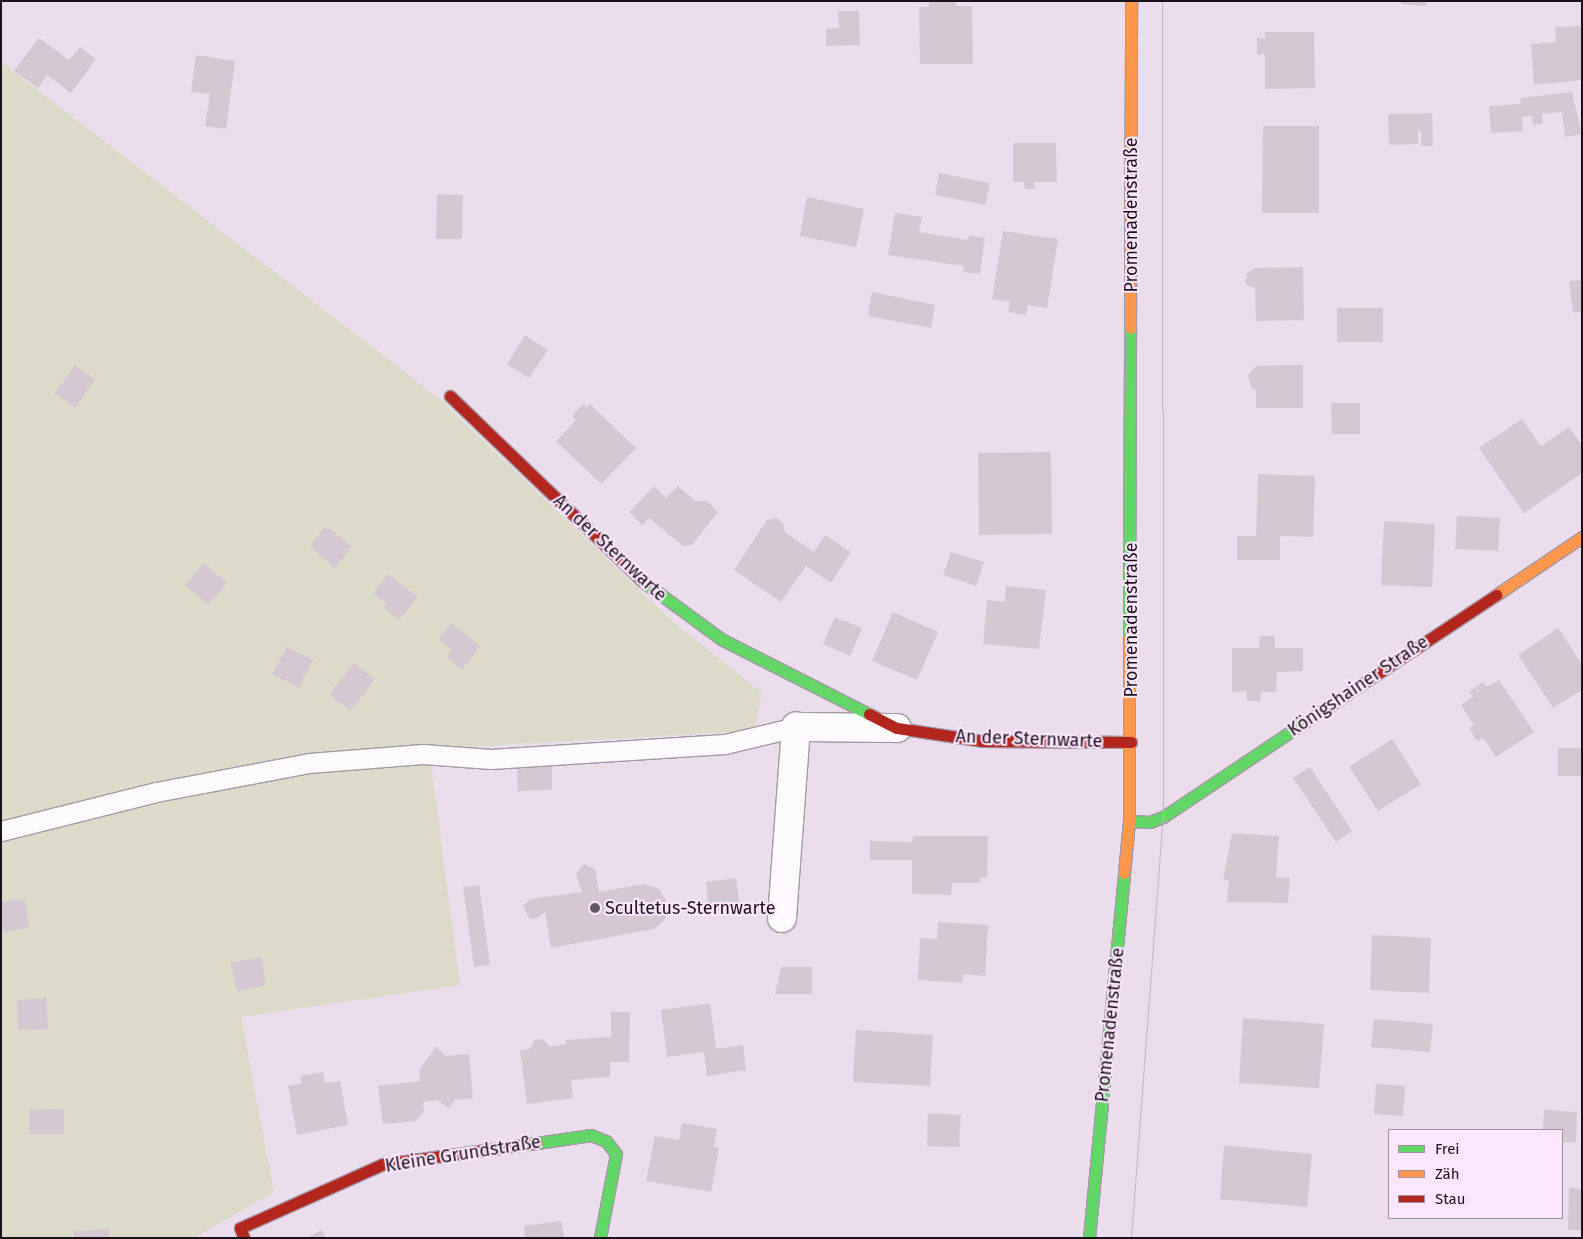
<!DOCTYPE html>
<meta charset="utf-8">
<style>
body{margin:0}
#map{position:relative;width:1583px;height:1239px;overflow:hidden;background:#ecdded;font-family:"Fira Sans",sans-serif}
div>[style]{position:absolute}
.green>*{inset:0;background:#dcdac8}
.building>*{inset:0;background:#d4c7d2}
.roads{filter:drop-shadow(1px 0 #a499a6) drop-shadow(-1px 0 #a499a6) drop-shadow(0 1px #a499a6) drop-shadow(0 -1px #a499a6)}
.lane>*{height:19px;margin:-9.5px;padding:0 9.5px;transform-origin:9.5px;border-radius:9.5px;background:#fcfafc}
.street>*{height:28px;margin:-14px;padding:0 14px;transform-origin:14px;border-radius:14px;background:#fcfafc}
.fast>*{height:11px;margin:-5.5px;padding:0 5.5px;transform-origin:5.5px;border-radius:5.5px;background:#63d668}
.slow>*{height:11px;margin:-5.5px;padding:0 5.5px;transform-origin:5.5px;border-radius:5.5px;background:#ff974d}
.jam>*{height:11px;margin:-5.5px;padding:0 5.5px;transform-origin:5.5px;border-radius:5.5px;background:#b3261e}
.tram>*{height:1px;margin:-0.5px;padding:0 0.5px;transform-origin:0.5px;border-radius:0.5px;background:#bcb9bd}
.dots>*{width:14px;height:14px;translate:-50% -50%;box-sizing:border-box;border:2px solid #fce6fd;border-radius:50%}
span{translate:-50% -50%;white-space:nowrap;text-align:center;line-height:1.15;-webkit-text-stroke:4px #fce6fd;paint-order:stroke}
.street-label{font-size:18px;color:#1b111b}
.poi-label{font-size:18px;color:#1b111b}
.left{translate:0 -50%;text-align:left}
.frame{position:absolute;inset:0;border:2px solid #1b111b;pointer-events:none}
.legend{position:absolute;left:1388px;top:1129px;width:175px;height:90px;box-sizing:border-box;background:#fce6fd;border:1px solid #a291a3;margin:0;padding:6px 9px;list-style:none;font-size:15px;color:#1b111b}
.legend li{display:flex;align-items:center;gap:10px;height:25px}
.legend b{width:25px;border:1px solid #a291a3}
</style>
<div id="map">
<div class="green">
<i style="clip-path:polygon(1px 62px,441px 400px,673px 622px,762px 693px,754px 731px,429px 749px,460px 985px,241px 1017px,274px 1192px,194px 1238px,1px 1238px)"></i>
</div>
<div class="building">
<i style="clip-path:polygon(929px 1px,956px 1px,956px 6px,972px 6px,973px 64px,920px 64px,919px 7px,929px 7px)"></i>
<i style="clip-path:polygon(1401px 1px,1426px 1px,1426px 6px,1401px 4px)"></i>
<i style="clip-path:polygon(838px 11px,859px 11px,860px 45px,826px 46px,826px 29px,839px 28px)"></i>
<i style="clip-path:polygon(1582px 26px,1582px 80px,1534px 85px,1531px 44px,1556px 42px,1555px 27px)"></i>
<i style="clip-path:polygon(1265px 32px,1314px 32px,1315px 88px,1265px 89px,1265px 54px,1257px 55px,1257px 38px,1265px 38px)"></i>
<i style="clip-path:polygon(39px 38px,69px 60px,80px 47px,96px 59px,71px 93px,47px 75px,38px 88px,14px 71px)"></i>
<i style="clip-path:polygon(196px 55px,235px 61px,226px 129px,205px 126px,210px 94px,191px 92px)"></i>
<i style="clip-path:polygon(1572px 92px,1582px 134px,1565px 137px,1562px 112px,1542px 114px,1543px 124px,1533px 125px,1532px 116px,1522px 117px,1523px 131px,1491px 133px,1489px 106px,1521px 104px,1520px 98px)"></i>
<i style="clip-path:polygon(1432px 113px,1433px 146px,1421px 146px,1421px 131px,1418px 131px,1418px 144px,1389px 145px,1388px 114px)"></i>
<i style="clip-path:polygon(1263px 126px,1319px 126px,1319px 213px,1262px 213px)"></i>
<i style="clip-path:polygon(1013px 143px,1056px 143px,1057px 182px,1034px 182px,1035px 189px,1025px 189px,1024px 182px,1013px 182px)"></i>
<i style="clip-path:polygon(939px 173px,990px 183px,985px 205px,935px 195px)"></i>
<i style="clip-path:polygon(437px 194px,463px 195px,462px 239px,436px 239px)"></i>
<i style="clip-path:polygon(807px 197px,864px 209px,856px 247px,800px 236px)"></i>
<i style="clip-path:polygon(895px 213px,922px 217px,919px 232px,968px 240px,969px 235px,985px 238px,980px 274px,963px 272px,964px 266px,888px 255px)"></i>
<i style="clip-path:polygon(1003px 231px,1058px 239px,1047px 308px,1028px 305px,1026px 315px,1008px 312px,1010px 302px,992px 299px)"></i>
<i style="clip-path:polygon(1303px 267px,1304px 320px,1256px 321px,1255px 288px,1245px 284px,1247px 273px,1255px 268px)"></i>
<i style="clip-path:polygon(1582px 280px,1582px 312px,1573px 313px,1569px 281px)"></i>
<i style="clip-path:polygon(872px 292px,935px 305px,931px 328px,868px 316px)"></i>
<i style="clip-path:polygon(1337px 308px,1383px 308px,1383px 342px,1337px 342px)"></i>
<i style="clip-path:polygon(525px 335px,548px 350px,529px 378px,507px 364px)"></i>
<i style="clip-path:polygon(75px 365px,95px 380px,75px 408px,55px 393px)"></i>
<i style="clip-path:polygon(1303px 365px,1303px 408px,1256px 408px,1256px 389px,1252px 389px,1248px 375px,1256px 366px)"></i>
<i style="clip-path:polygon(1331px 403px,1360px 403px,1360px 434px,1332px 434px)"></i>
<i style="clip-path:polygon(583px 404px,587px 408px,590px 404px,636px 448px,601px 484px,556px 441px,576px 420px,572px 416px)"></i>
<i style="clip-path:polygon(1522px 419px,1541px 446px,1569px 427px,1582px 445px,1582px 473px,1524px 513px,1479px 448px)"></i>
<i style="clip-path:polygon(1051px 452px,1052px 534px,979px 535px,978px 453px)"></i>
<i style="clip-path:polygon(1258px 474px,1315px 476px,1313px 537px,1280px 536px,1280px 560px,1237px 560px,1237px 536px,1256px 536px)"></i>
<i style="clip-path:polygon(654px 486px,666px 498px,678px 486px,695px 501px,707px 501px,718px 512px,692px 545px,683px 546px,649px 518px,642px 525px,629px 512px)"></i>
<i style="clip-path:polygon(1457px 516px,1500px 518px,1498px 551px,1455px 549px)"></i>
<i style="clip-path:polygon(777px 518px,783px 523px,785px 532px,814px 552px,825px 535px,851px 552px,831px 583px,806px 566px,781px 602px,734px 570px,767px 520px)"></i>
<i style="clip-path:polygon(1384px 521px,1435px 524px,1432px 587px,1381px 585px)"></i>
<i style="clip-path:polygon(326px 526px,352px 546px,335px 569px,310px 546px)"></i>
<i style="clip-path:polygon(951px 552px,984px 562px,976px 586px,943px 575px)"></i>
<i style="clip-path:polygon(204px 563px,227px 583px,208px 605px,185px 585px)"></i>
<i style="clip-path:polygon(388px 574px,418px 597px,399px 620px,384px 608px,387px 604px,373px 593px)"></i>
<i style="clip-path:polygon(1006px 586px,1046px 590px,1039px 649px,983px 644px,987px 600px,1005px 602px)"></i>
<i style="clip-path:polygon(893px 612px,938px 632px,917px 680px,872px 661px)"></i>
<i style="clip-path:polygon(835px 617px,862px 628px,850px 656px,823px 644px)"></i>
<i style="clip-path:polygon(451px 623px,480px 646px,462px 670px,446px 657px,452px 650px,438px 639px)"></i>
<i style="clip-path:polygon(1558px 628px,1582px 664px,1582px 690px,1553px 708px,1518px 655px)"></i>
<i style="clip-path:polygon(1260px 636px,1275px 636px,1275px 648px,1303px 648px,1303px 671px,1277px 672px,1276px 692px,1261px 692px,1260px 701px,1247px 701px,1246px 691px,1232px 692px,1232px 648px,1259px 648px)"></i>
<i style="clip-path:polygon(287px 647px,313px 660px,299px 688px,272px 674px)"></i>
<i style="clip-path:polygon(354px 663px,375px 679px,351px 711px,329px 695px)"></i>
<i style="clip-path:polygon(1499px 680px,1534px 732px,1496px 757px,1483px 738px,1477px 741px,1469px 728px,1474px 725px,1461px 705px,1473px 697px,1469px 692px,1483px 682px,1487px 687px)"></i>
<i style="clip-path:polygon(1392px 739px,1421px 784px,1378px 811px,1349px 767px)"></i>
<i style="clip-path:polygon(1558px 748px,1582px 748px,1582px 776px,1558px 776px)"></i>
<i style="clip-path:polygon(552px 765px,552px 790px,518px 791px,517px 766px)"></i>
<i style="clip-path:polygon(1310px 767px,1352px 831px,1336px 842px,1293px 778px)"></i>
<i style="clip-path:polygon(1232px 833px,1279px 836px,1276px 877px,1290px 878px,1288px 903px,1227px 902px,1229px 880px,1223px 880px)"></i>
<i style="clip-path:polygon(913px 836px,988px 836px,987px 877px,981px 877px,980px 883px,952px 883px,951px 895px,912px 894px,912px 860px,870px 860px,870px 841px,912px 842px)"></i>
<i style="clip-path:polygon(584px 864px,595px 869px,599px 892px,644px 884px,659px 889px,667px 902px,666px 918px,654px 929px,551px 948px,545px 912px,535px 919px,529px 918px,523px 906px,530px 899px,582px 892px,576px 874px)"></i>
<i style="clip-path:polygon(736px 878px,740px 909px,709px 912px,706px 882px)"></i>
<i style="clip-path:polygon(479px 885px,490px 965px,474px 967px,463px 887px)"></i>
<i style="clip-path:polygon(25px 899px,29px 928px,1px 932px,1px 902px)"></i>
<i style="clip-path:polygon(938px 922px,988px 925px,985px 976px,963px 974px,962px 983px,918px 980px,920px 938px,937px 939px)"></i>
<i style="clip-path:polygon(1372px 935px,1431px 938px,1429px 993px,1370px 990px)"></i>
<i style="clip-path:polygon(261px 957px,266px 986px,237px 991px,231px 963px)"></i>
<i style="clip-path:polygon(781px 967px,812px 967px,812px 994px,775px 994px)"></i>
<i style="clip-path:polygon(46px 998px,48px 1029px,18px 1030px,17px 1000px)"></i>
<i style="clip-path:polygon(710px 1003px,716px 1049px,743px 1045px,746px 1070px,707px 1076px,704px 1052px,667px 1057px,661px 1010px)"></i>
<i style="clip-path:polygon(611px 1012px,630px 1012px,629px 1062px,610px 1062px,610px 1077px,571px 1080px,573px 1098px,527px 1104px,520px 1050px,530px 1049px,534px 1040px,543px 1039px,550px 1047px,566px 1044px,565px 1040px,611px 1037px)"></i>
<i style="clip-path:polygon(1243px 1018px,1324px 1024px,1319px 1088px,1239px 1083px)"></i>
<i style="clip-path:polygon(1374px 1019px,1433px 1024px,1430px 1052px,1371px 1047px)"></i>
<i style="clip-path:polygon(856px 1030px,933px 1035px,930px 1086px,853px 1082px)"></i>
<i style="clip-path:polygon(436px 1047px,446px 1056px,469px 1054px,473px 1098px,455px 1100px,449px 1108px,437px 1100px,423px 1102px,424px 1112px,416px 1121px,383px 1124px,378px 1086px,420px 1081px,419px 1070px)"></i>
<i style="clip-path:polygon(323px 1072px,325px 1083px,340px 1081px,348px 1125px,297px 1135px,288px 1086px,302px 1083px,300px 1076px)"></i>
<i style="clip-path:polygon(1376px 1084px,1405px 1086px,1403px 1116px,1374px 1114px)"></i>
<i style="clip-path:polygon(64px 1109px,64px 1134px,29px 1134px,29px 1110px)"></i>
<i style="clip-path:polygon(1544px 1110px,1577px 1112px,1576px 1143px,1562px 1142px,1562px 1130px,1543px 1130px)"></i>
<i style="clip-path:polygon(928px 1113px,961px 1115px,959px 1147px,927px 1146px)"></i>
<i style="clip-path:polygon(682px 1123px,717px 1129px,714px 1147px,719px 1148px,711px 1192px,646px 1181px,655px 1136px,679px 1140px)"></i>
<i style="clip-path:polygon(1224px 1145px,1312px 1154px,1307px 1207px,1220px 1199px)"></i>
<i style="clip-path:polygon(1569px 1188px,1582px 1189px,1582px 1230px,1568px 1230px)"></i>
<i style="clip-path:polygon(561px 1221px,564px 1238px,525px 1238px,524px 1226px)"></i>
<i style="clip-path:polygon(109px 1229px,109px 1238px,74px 1238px,74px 1231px)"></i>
<i style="clip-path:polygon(322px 1230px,326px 1238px,306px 1238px)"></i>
</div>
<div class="roads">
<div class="lane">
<i style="left:1px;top:831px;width:160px;rotate:-14.1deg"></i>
<i style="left:156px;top:792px;width:156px;rotate:-10.7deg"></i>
<i style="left:309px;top:763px;width:114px;rotate:-4.5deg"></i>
<i style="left:423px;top:754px;width:68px;rotate:4.2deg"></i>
<i style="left:491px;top:759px;width:234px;rotate:-3.7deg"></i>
<i style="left:725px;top:744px;width:73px;rotate:-13.5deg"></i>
</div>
<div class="street">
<i style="left:782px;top:918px;width:192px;rotate:-85.8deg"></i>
<i style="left:796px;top:727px;width:101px;rotate:0.6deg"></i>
</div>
<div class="fast">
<i style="left:641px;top:580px;width:99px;rotate:36.4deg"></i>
<i style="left:721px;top:639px;width:166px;rotate:26.9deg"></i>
<i style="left:1129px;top:638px;width:310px;rotate:-89.8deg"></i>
<i style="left:1129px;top:821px;width:21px;rotate:3deg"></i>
<i style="left:1150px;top:822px;width:14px;rotate:-21deg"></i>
<i style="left:1163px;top:817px;width:200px;rotate:-33.8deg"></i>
<i style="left:537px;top:1143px;width:55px;rotate:-8.4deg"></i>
<i style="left:591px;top:1135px;width:16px;rotate:22deg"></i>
<i style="left:606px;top:1141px;width:16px;rotate:52deg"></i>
<i style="left:616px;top:1154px;width:86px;rotate:100.8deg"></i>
<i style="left:1089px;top:1238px;width:367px;rotate:-84.5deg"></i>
</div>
<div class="slow">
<i style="left:1130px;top:328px;width:327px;rotate:-89.8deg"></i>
<i style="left:1496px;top:595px;width:104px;rotate:-34deg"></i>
<i style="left:1124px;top:873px;width:52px;rotate:-84.5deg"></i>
<i style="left:1129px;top:821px;width:183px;rotate:-90deg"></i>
</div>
<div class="jam">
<i style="left:450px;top:396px;width:265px;rotate:43.9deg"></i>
<i style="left:1329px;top:706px;width:201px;rotate:-33.6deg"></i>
<i style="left:869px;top:714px;width:31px;rotate:27deg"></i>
<i style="left:897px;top:728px;width:87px;rotate:8.6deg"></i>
<i style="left:983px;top:741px;width:148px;rotate:0.4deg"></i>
<i style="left:244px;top:1238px;width:11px;rotate:-112deg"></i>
<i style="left:240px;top:1228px;width:157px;rotate:-24.1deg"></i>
<i style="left:383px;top:1164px;width:155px;rotate:-7.8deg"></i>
</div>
</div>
<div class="tram">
<i style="left:1131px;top:1238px;width:422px;rotate:-85.7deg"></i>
<i style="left:1163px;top:817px;width:816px;rotate:-90.07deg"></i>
</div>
<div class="dots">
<i style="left:595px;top:908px;background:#645864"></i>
</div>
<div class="street-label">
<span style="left:1131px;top:215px;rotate:-90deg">Promenadenstraße</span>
<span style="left:610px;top:548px;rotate:43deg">An der Sternwarte</span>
<span style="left:1131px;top:620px;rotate:-90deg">Promenadenstraße</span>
<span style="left:1358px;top:686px;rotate:-34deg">Königshainer Straße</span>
<span style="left:1029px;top:739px;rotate:2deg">An der Sternwarte</span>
<span style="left:1110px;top:1025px;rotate:-84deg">Promenadenstraße</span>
<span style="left:463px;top:1154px;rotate:-9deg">Kleine Grundstraße</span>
</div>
<div class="poi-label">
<span class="left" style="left:605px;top:908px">Scultetus-Sternwarte</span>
</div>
<div class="frame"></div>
<ul class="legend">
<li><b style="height:6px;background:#63d668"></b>Frei</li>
<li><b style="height:6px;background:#ff974d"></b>Zäh</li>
<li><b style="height:6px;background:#b3261e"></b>Stau</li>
</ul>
</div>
